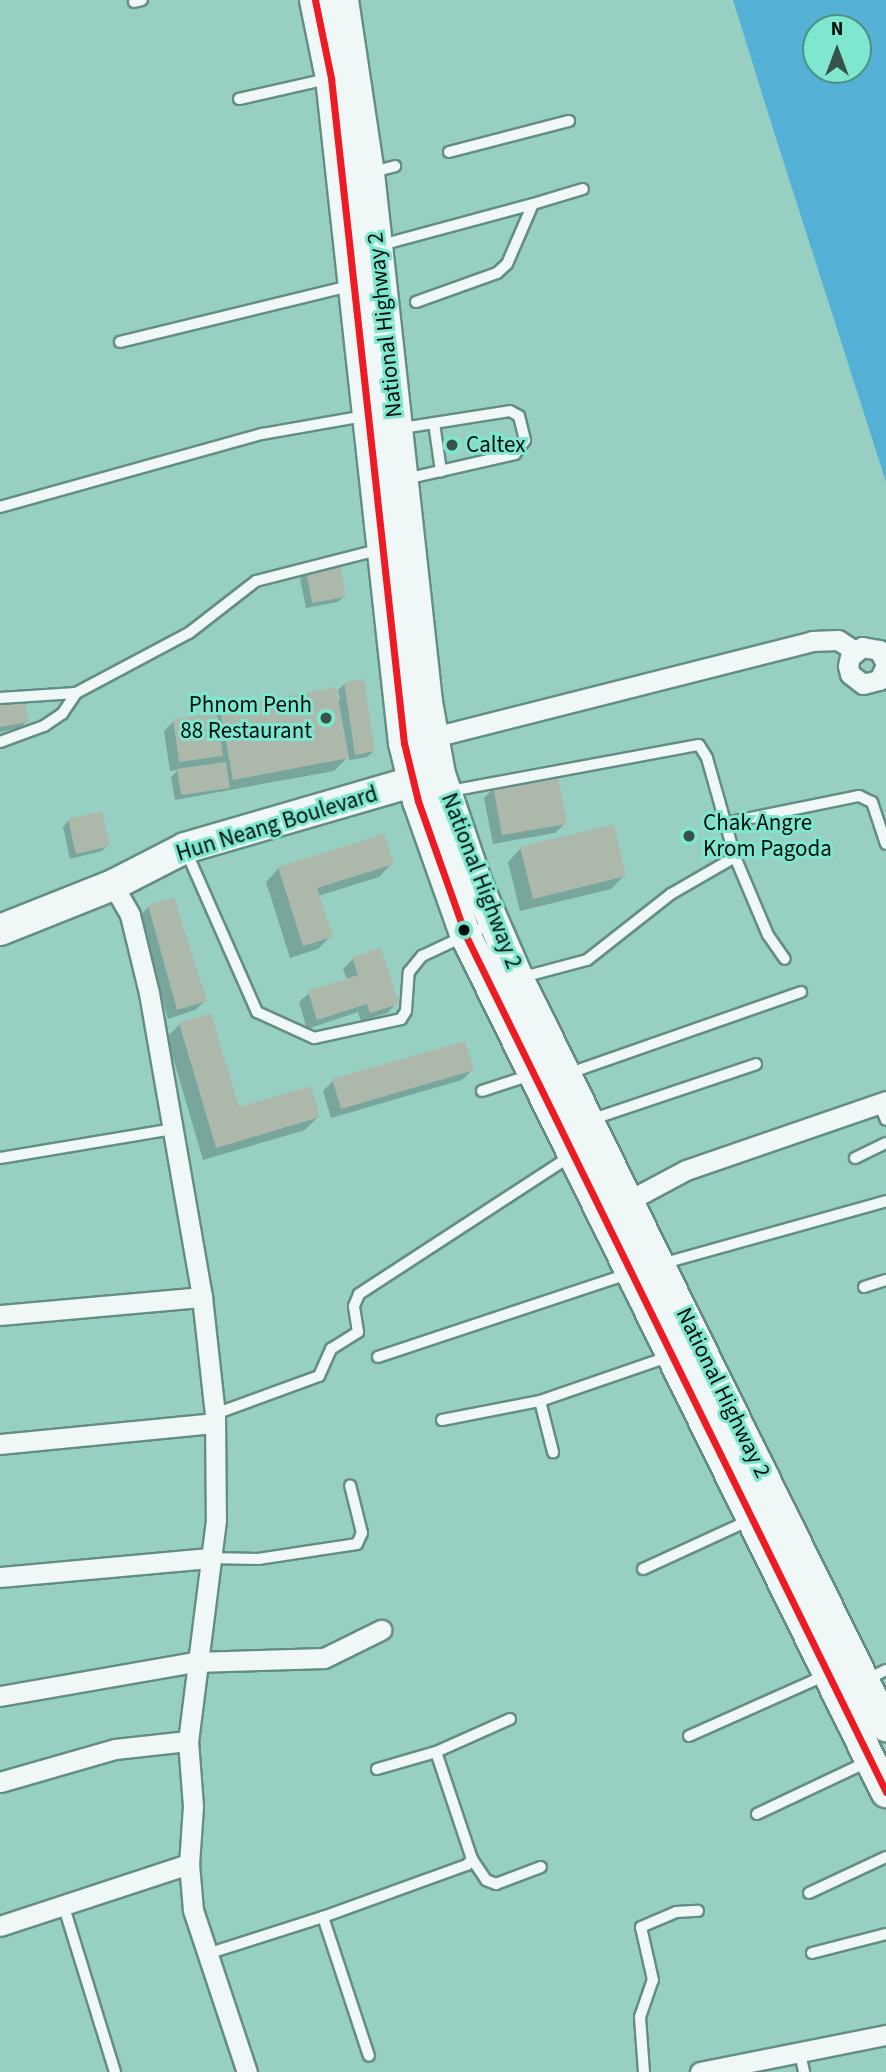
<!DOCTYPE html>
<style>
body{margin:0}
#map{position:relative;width:886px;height:2072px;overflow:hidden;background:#97cfc3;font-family:"Source Sans 3",sans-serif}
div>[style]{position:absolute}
.water>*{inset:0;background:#55b0d5}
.shadow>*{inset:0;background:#0003}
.building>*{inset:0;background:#acb9aa}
.roads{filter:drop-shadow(2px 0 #648d85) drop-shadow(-2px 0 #648d85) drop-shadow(0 2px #648d85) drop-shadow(0 -2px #648d85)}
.lane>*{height:10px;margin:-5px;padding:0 5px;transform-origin:5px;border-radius:5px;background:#eff8f6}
.street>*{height:19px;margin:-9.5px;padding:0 9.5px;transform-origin:9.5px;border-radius:9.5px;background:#eff8f6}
.primary>*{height:30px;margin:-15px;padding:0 15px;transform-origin:15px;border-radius:15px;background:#eff8f6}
.bus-1>*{height:7px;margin:-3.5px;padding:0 3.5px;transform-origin:3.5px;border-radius:3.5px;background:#ed1b24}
.dots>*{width:19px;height:19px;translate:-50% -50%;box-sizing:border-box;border:4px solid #7fe7d0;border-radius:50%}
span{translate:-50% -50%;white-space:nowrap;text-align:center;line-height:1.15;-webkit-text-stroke:6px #7fe7d0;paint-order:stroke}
.street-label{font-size:23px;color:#000f0b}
.poi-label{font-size:23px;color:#000f0b}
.left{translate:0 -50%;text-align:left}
.right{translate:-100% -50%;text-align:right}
.north{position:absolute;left:802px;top:14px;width:70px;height:70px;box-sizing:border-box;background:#7fe7d0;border:2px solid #4c9181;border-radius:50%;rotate:0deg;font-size:19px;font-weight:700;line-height:28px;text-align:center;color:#000f0b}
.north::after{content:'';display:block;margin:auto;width:24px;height:32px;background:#35524b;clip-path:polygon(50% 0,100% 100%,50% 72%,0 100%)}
</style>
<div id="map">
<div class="water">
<i style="clip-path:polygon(evenodd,733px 0,886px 0,886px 482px,774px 132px,733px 0,816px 28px,858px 28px,858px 70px,816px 70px,816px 28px)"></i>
</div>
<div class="shadow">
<i style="clip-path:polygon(307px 572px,345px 596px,338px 602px,306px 608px,300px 579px)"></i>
<i style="clip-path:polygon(345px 684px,374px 751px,367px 757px,349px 760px,349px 756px,334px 771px,175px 800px,171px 777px,178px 770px,170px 771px,164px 731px,174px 721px,221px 710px,340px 700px,338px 690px)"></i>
<i style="clip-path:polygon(0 703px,27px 721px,20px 728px,0 732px)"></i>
<i style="clip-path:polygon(494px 788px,565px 823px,555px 833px,493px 844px,484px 798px)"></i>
<i style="clip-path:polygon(69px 820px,108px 845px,102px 851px,70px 859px,63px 827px)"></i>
<i style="clip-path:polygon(521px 848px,624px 876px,611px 889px,520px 911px,508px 862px)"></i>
<i style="clip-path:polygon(392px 863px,379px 877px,318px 896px,331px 936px,318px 949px,290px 958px,266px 882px,279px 868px)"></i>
<i style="clip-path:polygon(172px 899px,205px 1001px,195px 1010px,168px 1019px,139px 917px,148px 907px)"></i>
<i style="clip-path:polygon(353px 959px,397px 1003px,387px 1013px,361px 1021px,358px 1012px,307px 1029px,299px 1002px,309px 993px,347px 980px,343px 969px)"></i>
<i style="clip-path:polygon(180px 1024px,238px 1109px,318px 1117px,305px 1130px,203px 1160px,167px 1037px)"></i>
<i style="clip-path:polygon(472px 1070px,462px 1080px,331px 1118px,323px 1091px,333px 1081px)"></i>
</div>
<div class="building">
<i style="clip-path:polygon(340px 564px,346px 597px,312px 603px,306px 571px)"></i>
<i style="clip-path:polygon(364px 679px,375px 751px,355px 755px,344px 682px)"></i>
<i style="clip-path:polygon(336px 687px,349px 758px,233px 780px,220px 709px)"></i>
<i style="clip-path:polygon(24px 697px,29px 722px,0 727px,0 702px)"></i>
<i style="clip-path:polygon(217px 713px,223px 756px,179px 762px,173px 719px)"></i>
<i style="clip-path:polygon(226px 762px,230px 788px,181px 795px,177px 769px)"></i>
<i style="clip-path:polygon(558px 775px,567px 824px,502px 835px,493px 786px)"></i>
<i style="clip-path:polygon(102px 811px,110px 846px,76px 854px,68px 819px)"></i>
<i style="clip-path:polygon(614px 824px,626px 876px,533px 899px,520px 847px)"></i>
<i style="clip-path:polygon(384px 834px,394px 864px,317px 888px,333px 937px,303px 946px,278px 867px)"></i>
<i style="clip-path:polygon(174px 897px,207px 1001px,177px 1010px,148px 905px)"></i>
<i style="clip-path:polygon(381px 948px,399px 1004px,370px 1013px,367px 1004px,317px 1020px,308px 991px,358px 975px,352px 957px)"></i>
<i style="clip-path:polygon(211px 1013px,239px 1107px,311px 1086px,320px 1117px,216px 1148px,179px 1023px)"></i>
<i style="clip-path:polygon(465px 1041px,474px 1070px,341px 1109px,332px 1079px)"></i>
</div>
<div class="roads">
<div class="lane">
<i style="left:134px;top:2px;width:8px;rotate:-14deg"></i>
<i style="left:239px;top:99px;width:90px;rotate:-12.8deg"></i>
<i style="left:449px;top:152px;width:124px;rotate:-14.5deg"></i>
<i style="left:373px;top:172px;width:23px;rotate:-15deg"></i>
<i style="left:381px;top:245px;width:157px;rotate:-15.1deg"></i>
<i style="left:416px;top:302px;width:86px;rotate:-19.7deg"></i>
<i style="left:497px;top:273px;width:13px;rotate:-42deg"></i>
<i style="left:507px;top:264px;width:65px;rotate:-66.6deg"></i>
<i style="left:533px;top:204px;width:52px;rotate:-16.7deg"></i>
<i style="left:120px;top:342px;width:236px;rotate:-13.7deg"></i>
<i style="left:434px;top:423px;width:49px;rotate:81.7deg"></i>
<i style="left:402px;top:428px;width:109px;rotate:-8.9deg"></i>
<i style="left:510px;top:411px;width:10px;rotate:29deg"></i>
<i style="left:519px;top:416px;width:25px;rotate:76deg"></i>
<i style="left:525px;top:440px;width:17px;rotate:126deg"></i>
<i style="left:515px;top:454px;width:113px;rotate:167.2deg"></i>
<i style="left:0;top:507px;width:272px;rotate:-15.6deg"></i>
<i style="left:262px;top:434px;width:104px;rotate:-10deg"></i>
<i style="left:0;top:698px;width:76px;rotate:-3.8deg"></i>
<i style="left:0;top:742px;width:47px;rotate:-20deg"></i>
<i style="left:44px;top:726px;width:22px;rotate:-34deg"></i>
<i style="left:62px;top:714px;width:25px;rotate:-56deg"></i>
<i style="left:76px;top:693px;width:128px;rotate:-28deg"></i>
<i style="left:189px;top:633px;width:85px;rotate:-37.8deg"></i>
<i style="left:256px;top:581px;width:126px;rotate:-14.3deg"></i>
<i style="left:450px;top:791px;width:253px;rotate:-10.5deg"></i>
<i style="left:699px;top:745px;width:15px;rotate:58deg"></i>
<i style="left:707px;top:758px;width:103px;rotate:74.2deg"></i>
<i style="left:735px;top:857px;width:85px;rotate:67.1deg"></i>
<i style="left:768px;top:935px;width:29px;rotate:55deg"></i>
<i style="left:726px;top:823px;width:136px;rotate:-11.5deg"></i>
<i style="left:859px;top:796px;width:14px;rotate:25deg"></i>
<i style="left:872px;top:802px;width:44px;rotate:71.6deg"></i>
<i style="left:186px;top:851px;width:176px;rotate:66.2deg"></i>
<i style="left:257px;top:1012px;width:63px;rotate:24.5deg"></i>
<i style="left:314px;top:1038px;width:89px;rotate:-12.3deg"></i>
<i style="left:401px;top:1019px;width:9px;rotate:-58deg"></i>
<i style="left:406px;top:1011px;width:39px;rotate:-86deg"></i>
<i style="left:409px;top:972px;width:21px;rotate:-51deg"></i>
<i style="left:422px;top:956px;width:77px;rotate:-25.2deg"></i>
<i style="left:523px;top:977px;width:66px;rotate:-14.9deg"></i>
<i style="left:587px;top:960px;width:107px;rotate:-38.2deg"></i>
<i style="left:671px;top:894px;width:74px;rotate:-30deg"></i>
<i style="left:567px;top:1074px;width:248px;rotate:-19.3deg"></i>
<i style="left:482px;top:1091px;width:52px;rotate:-18.1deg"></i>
<i style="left:879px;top:1103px;width:18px;rotate:68deg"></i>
<i style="left:593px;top:1119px;width:172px;rotate:-18.6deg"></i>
<i style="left:0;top:1158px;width:176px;rotate:-9.5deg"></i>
<i style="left:855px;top:1158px;width:34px;rotate:-26deg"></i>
<i style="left:661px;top:1264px;width:234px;rotate:-15.6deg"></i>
<i style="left:864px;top:1287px;width:23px;rotate:-18deg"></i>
<i style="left:378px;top:1357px;width:266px;rotate:-18.4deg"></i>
<i style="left:540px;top:1401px;width:53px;rotate:75.7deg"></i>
<i style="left:215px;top:1414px;width:111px;rotate:-20.1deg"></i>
<i style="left:319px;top:1376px;width:30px;rotate:-66deg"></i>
<i style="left:331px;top:1349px;width:32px;rotate:-32deg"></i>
<i style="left:358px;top:1332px;width:26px;rotate:-99deg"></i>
<i style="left:354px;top:1306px;width:13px;rotate:-67deg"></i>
<i style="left:359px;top:1294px;width:251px;rotate:-33.1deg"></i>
<i style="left:442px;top:1420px;width:100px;rotate:-11deg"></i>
<i style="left:540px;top:1401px;width:135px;rotate:-19deg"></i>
<i style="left:209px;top:1558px;width:49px;rotate:1.2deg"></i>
<i style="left:258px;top:1559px;width:100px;rotate:-8.6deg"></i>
<i style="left:357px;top:1544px;width:12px;rotate:-66deg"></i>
<i style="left:362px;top:1533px;width:49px;rotate:-104deg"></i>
<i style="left:643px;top:1569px;width:115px;rotate:-24.6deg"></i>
<i style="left:868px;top:1679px;width:20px;rotate:-27deg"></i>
<i style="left:689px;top:1736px;width:150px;rotate:-24deg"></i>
<i style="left:436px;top:1752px;width:113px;rotate:71.4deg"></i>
<i style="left:472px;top:1859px;width:25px;rotate:56deg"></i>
<i style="left:486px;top:1880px;width:11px;rotate:22deg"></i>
<i style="left:496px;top:1884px;width:48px;rotate:-20.7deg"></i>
<i style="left:377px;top:1769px;width:61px;rotate:-16.1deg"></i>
<i style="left:436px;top:1752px;width:81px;rotate:-24deg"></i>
<i style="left:757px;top:1814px;width:122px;rotate:-25.3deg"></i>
<i style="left:809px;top:1893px;width:85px;rotate:-25.1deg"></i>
<i style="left:63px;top:1904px;width:176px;rotate:72.8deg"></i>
<i style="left:323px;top:1917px;width:146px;rotate:71.7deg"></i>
<i style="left:812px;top:1953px;width:76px;rotate:-14.4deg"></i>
<i style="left:207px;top:1954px;width:122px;rotate:-17.7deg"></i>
<i style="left:323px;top:1917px;width:153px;rotate:-19.9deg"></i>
<i style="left:467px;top:1865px;width:8px;rotate:-50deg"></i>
<i style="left:800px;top:2054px;width:18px;rotate:77deg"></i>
<i style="left:644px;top:2072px;width:55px;rotate:-94.2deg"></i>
<i style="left:640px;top:2017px;width:39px;rotate:-71deg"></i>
<i style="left:653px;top:1980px;width:54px;rotate:-102.8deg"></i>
<i style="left:641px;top:1927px;width:38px;rotate:-23deg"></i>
<i style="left:676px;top:1912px;width:22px;rotate:-3deg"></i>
</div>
<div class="street">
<i style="left:886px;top:664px;width:16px;rotate:-117deg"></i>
<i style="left:879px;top:650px;width:17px;rotate:-170deg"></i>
<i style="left:862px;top:647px;width:16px;rotate:140deg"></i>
<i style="left:850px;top:657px;width:9px;rotate:103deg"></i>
<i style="left:848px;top:666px;width:8px;rotate:76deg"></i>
<i style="left:850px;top:674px;width:16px;rotate:38deg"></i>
<i style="left:863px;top:684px;width:16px;rotate:-14deg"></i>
<i style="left:879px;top:680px;width:17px;rotate:-65deg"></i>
<i style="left:422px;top:740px;width:402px;rotate:-14.2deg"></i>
<i style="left:812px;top:641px;width:26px;rotate:-2deg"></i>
<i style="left:838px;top:640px;width:20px;rotate:33deg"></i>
<i style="left:113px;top:885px;width:34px;rotate:60deg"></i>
<i style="left:130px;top:915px;width:80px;rotate:76.3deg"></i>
<i style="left:149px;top:993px;width:309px;rotate:80.1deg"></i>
<i style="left:202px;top:1297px;width:118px;rotate:83.7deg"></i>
<i style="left:215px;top:1414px;width:106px;rotate:89.5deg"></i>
<i style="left:216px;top:1520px;width:223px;rotate:97.2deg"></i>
<i style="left:188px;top:1741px;width:65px;rotate:85.6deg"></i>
<i style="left:193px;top:1806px;width:58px;rotate:93.9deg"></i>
<i style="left:189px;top:1864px;width:46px;rotate:85deg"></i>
<i style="left:193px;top:1910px;width:171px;rotate:71.6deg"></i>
<i style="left:628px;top:1201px;width:66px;rotate:-28.1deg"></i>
<i style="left:686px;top:1170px;width:212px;rotate:-19deg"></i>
<i style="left:0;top:1315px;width:203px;rotate:-5.1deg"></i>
<i style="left:0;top:1444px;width:215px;rotate:-5.6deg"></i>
<i style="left:0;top:1577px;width:209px;rotate:-5.2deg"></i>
<i style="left:0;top:1696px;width:198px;rotate:-9.9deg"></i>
<i style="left:195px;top:1662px;width:129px;rotate:-1.8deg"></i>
<i style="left:324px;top:1658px;width:64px;rotate:-26.2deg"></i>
<i style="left:0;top:1782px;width:120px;rotate:-16deg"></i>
<i style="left:115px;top:1749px;width:73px;rotate:-6.3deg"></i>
<i style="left:0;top:1926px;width:199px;rotate:-18.2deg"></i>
<i style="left:700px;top:2072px;width:190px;rotate:-11.3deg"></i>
</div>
<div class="primary">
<i style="left:315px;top:0;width:80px;rotate:78.4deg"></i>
<i style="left:331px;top:78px;width:669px;rotate:83.74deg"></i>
<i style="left:404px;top:743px;width:60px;rotate:76.4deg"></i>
<i style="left:418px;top:801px;width:141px;rotate:70.5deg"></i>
<i style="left:465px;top:934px;width:956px;rotate:63.86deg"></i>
<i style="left:343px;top:0;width:175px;rotate:81.5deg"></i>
<i style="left:369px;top:173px;width:532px;rotate:83.74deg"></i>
<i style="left:427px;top:702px;width:73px;rotate:79.8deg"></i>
<i style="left:440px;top:774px;width:118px;rotate:71.3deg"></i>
<i style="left:478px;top:886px;width:100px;rotate:66.5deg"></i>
<i style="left:518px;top:978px;width:834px;rotate:63.8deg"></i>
<i style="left:0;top:930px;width:122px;rotate:-21.7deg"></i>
<i style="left:113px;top:885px;width:81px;rotate:-27.2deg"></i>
<i style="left:185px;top:848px;width:254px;rotate:-16.2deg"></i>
</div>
</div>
<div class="bus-1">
<i style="left:315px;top:0;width:80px;rotate:78.4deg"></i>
<i style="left:331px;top:78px;width:669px;rotate:83.74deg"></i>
<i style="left:404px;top:743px;width:60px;rotate:76.4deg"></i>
<i style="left:418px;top:801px;width:141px;rotate:70.5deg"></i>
<i style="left:465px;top:934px;width:956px;rotate:63.86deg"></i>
</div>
<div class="dots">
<i style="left:452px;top:445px;background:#35524b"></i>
<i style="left:326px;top:718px;background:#35524b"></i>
<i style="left:689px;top:836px;background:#35524b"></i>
<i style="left:464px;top:930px;background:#000f0b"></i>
</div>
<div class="street-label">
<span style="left:385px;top:325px;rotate:-96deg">National Highway 2</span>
<span style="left:277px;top:824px;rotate:-17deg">Hun Neang Boulevard</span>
<span style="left:481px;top:881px;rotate:69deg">National Highway 2</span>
<span style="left:723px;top:1393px;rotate:64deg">National Highway 2</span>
</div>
<div class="poi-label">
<span class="left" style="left:466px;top:445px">Caltex</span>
<span class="right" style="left:312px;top:718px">Phnom Penh<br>88 Restaurant</span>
<span class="left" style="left:703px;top:836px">Chak Angre<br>Krom Pagoda</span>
</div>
<div class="north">N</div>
</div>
